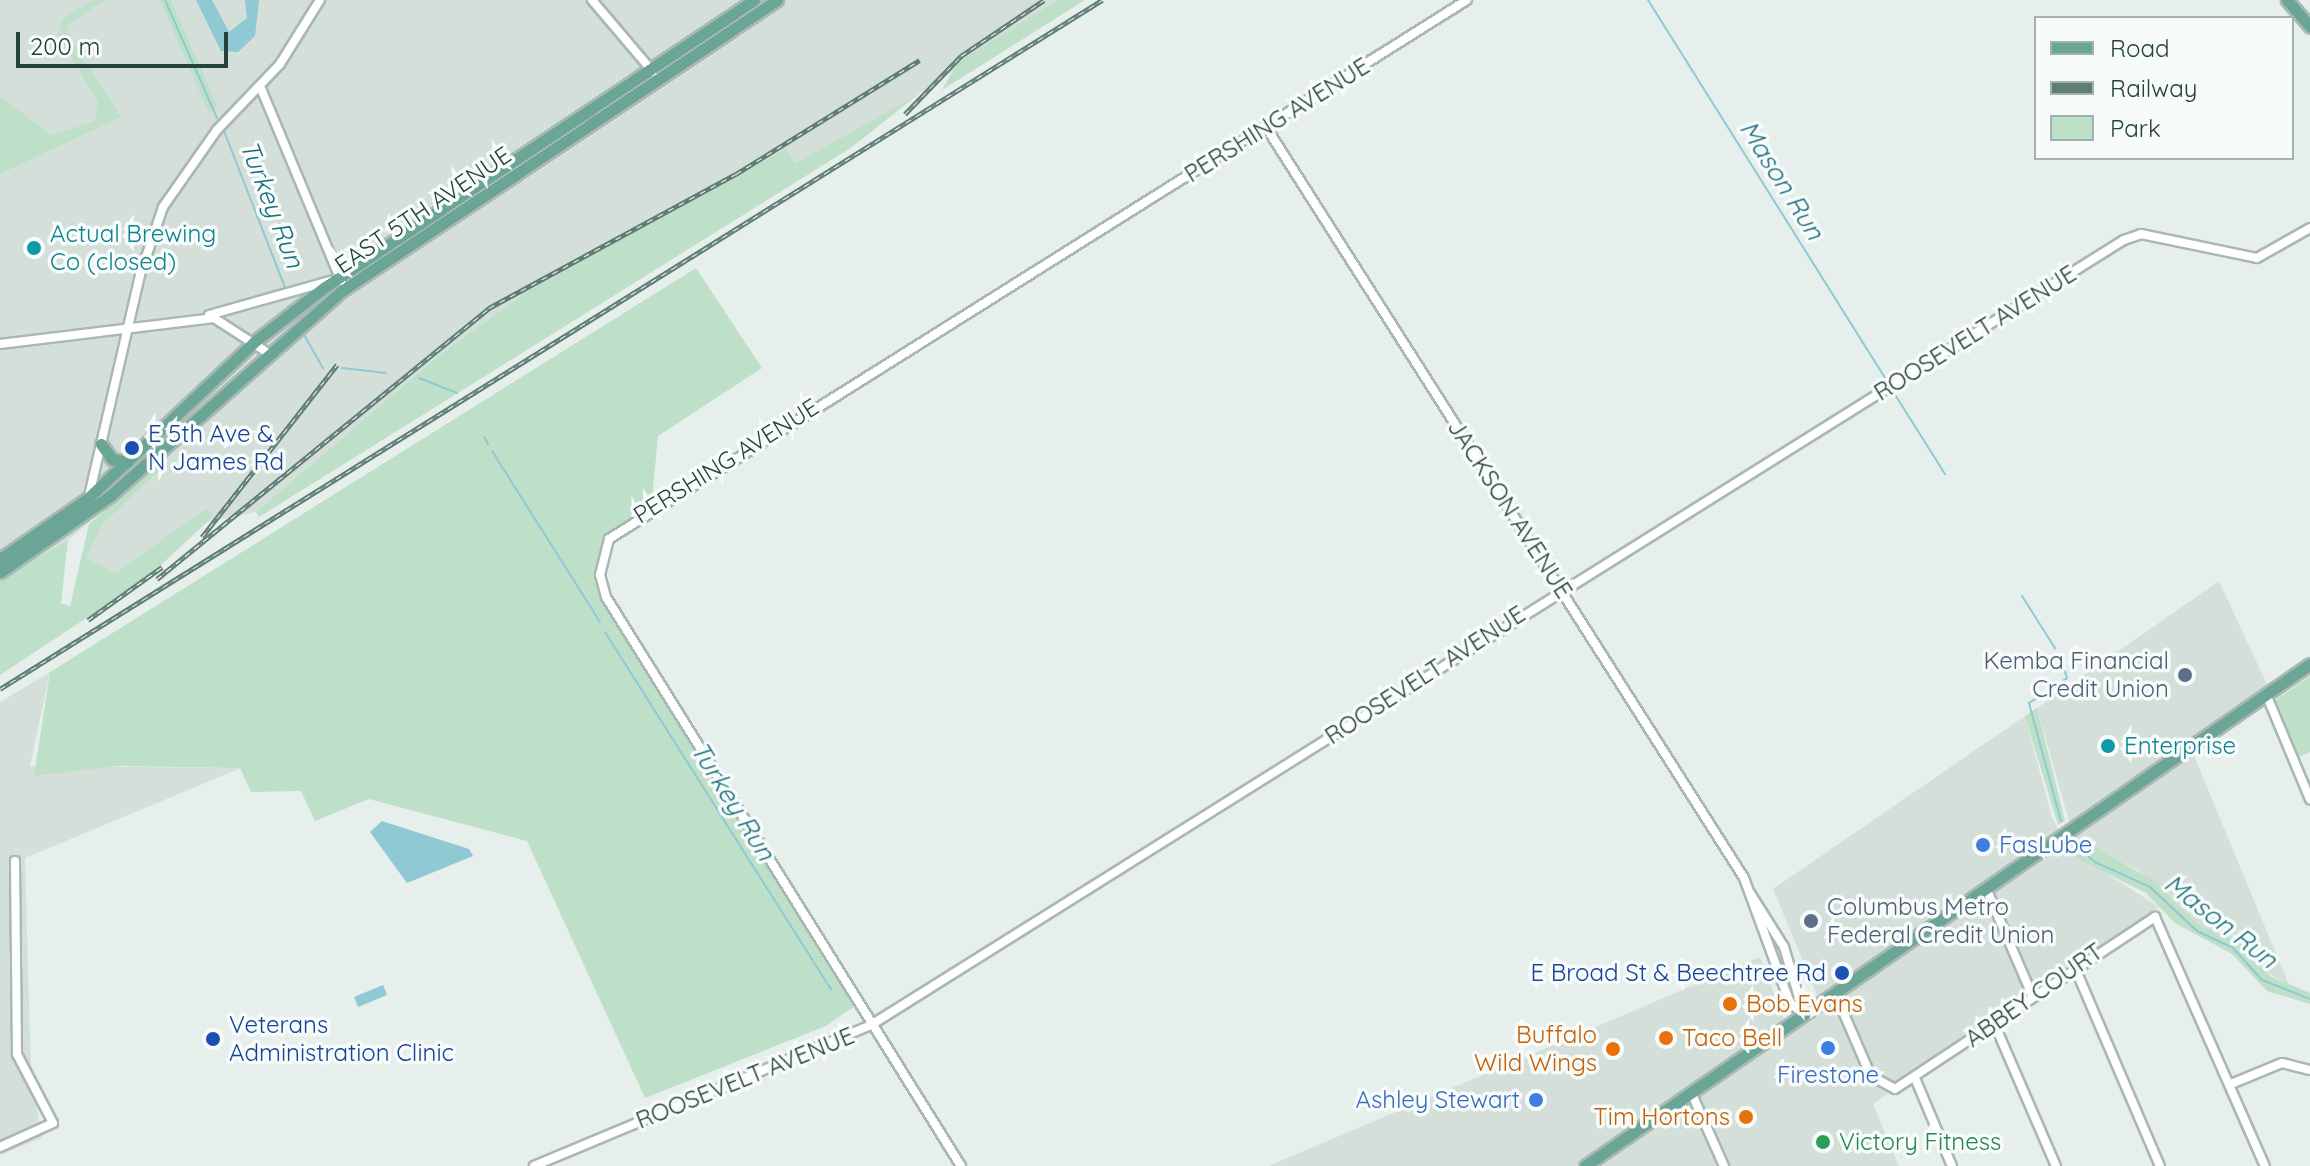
<!DOCTYPE html>
<style>
body{margin:0}
#map{position:relative;width:2310px;height:1166px;overflow:hidden;background:#e6efeb;font-family:Quicksand,sans-serif}
div>[style]{position:absolute}
.built>*{inset:0;background:#d4dfda}
.green>*{inset:0;background:#bfe0c8}
.water>*{inset:0;background:#8ec9d4}
.stream>*{height:2px;margin:-1px;padding:0 1px;transform-origin:1px;border-radius:1px;background:#8ec9d4}
.roads{filter:drop-shadow(2px 0 #a8b8b2) drop-shadow(-2px 0 #a8b8b2) drop-shadow(0 2px #a8b8b2) drop-shadow(0 -2px #a8b8b2)}
.minor>*{height:8px;margin:-4px;padding:0 4px;transform-origin:4px;border-radius:4px;background:#fff}
.major>*{height:11px;margin:-5.5px;padding:0 5.5px;transform-origin:5.5px;border-radius:5.5px;background:#6aa596}
.rail>*{height:5px;margin-top:-2.5px;transform-origin:0;background:repeating-linear-gradient(90deg,#f7fbf9 0 6px,#5f7d75 0 12px);box-sizing:border-box;border-block:2px solid #5f7d75}
.dots>*{width:22px;height:22px;translate:-50% -50%;box-sizing:border-box;border:4px solid #f7fbf9;border-radius:50%}
span{translate:-50% -50%;white-space:nowrap;text-align:center;line-height:1.15;-webkit-text-stroke:7px #f7fbf9;paint-order:stroke}
.street-label{font-size:24px;color:#24423a}
.culture-label{font-size:24px;color:#0d838f}
.left{translate:0 -50%;text-align:left}
.transit-label{font-size:24px;color:#164399}
.right{translate:-100% -50%;text-align:right}
.service-label{font-size:24px;color:#4e5e75}
.shop-label{font-size:24px;color:#366cbe}
.food-label{font-size:24px;color:#c56008}
.leisure-label{font-size:24px;color:#27864d}
.water-label{font-size:26px;color:#1c6f80;font-style:italic}
.legend{position:absolute;left:2034px;top:16px;width:260px;height:144px;box-sizing:border-box;background:#f7fbf9;border:2px solid #a3b1ad;margin:0;padding:10px 14px;list-style:none;font-size:24px;color:#24423a}
.legend li{display:flex;align-items:center;gap:16px;height:40px}
.legend b{width:40px;border:2px solid #a3b1ad}
.scale{position:absolute;left:16px;top:32px;width:212px;height:36px;box-sizing:border-box;border:4px solid #24423a;border-top:0;padding-left:10px;font-size:24px;line-height:28px;white-space:nowrap;color:#24423a;-webkit-text-stroke:6px #f7fbf9;paint-order:stroke}
</style>
<div id="map">
<div class="built">
<i style="clip-path:polygon(0 0,1058px 0,920px 93px,795px 165px,786px 150px,526px 292px,437px 357px,256px 512px,207px 522px,214px 513px,206px 510px,115px 573px,101px 570px,85px 558px,103px 524px,162px 468px,156px 466px,68px 540px,0 578px)"></i>
<i style="clip-path:polygon(2219px 581px,2270px 691px,2190px 746px,2289px 985px,2257px 967px,2239px 942px,2196px 923px,2138px 870px,2074px 839px,2037px 708px)"></i>
<i style="clip-path:polygon(50px 672px,30px 766px,241px 768px,25px 858px,31px 1074px,42px 1138px,0 1155px,0 702px)"></i>
<i style="clip-path:polygon(2025px 716px,2052px 818px,2070px 850px,2159px 907px,1873px 1104px,1899px 1166px,1269px 1166px,1760px 957px,1786px 1025px,1820px 1002px,1773px 889px)"></i>
</div>
<div class="green">
<i style="clip-path:polygon(93px 0,105px 0,68px 25px,69px 36px,121px 117px,0 174px,0 96px,52px 135px,95px 121px,98px 102px,58px 35px,62px 19px)"></i>
<i style="clip-path:polygon(160px 0,171px 0,217px 105px,209px 114px)"></i>
<i style="clip-path:polygon(1058px 0,1085px 0,942px 90px,957px 63px)"></i>
<i style="clip-path:polygon(920px 93px,852px 147px,259px 517px,256px 512px,437px 357px,526px 292px,786px 149px,795px 164px)"></i>
<i style="clip-path:polygon(696px 268px,762px 368px,658px 436px,651px 509px,612px 534px,601px 582px,860px 1002px,826px 1026px,645px 1098px,527px 841px,369px 799px,315px 821px,301px 791px,251px 792px,240px 768px,117px 766px,34px 776px,50px 672px)"></i>
<i style="clip-path:polygon(156px 466px,163px 467px,103px 524px,86px 558px,115px 573px,206px 509px,214px 513px,207px 522px,146px 579px,0 675px,0 578px,68px 540px,61px 603px,70px 606px,89px 524px)"></i>
<i style="clip-path:polygon(2310px 676px,2310px 752px,2299px 757px,2274px 701px)"></i>
<i style="clip-path:polygon(2037px 708px,2065px 821px,2058px 825px,2025px 716px)"></i>
<i style="clip-path:polygon(2079px 838px,2153px 880px,2196px 923px,2239px 942px,2270px 976px,2310px 993px,2310px 1004px,2267px 991px,2232px 954px,2175px 923px,2146px 893px,2076px 858px,2068px 843px)"></i>
</div>
<div class="water">
<i style="clip-path:polygon(196px 0,212px 0,229px 32px,247px 18px,245px 0,259px 0,255px 36px,238px 52px,221px 51px)"></i>
<i style="clip-path:polygon(382px 821px,469px 849px,473px 856px,407px 883px,370px 832px)"></i>
<i style="clip-path:polygon(383px 985px,387px 995px,358px 1007px,354px 997px)"></i>
</div>
<div class="stream">
<i style="left:165px;top:0;width:129px;rotate:66.2deg"></i>
<i style="left:1648px;top:0;width:448px;rotate:57.9deg"></i>
<i style="left:224px;top:131px;width:171px;rotate:68.7deg"></i>
<i style="left:302px;top:331px;width:43px;rotate:60.4deg"></i>
<i style="left:342px;top:368px;width:44px;rotate:6.5deg"></i>
<i style="left:419px;top:378px;width:41px;rotate:21.5deg"></i>
<i style="left:1894px;top:393px;width:96px;rotate:57.8deg"></i>
<i style="left:484px;top:437px;width:8px;rotate:60deg"></i>
<i style="left:492px;top:451px;width:202px;rotate:57.7deg"></i>
<i style="left:2022px;top:596px;width:62px;rotate:57.6deg"></i>
<i style="left:605px;top:632px;width:423px;rotate:57.7deg"></i>
<i style="left:2061px;top:821px;width:122px;rotate:-105.2deg"></i>
<i style="left:2029px;top:703px;width:45px;rotate:-33.3deg"></i>
<i style="left:2067px;top:678px;width:20px;rotate:-108deg"></i>
<i style="left:2072px;top:842px;width:30px;rotate:41deg"></i>
<i style="left:2095px;top:862px;width:60px;rotate:24.4deg"></i>
<i style="left:2150px;top:887px;width:64px;rotate:43.1deg"></i>
<i style="left:2197px;top:931px;width:38px;rotate:25deg"></i>
<i style="left:2232px;top:947px;width:45px;rotate:47.7deg"></i>
<i style="left:2262px;top:980px;width:52px;rotate:21.6deg"></i>
</div>
<div class="roads">
<div class="minor">
<i style="left:592px;top:0;width:94px;rotate:49.7deg"></i>
<i style="left:260px;top:86px;width:211px;rotate:67.4deg"></i>
<i style="left:1266px;top:127px;width:890px;rotate:57.52deg"></i>
<i style="left:1744px;top:878px;width:133px;rotate:69.8deg"></i>
<i style="left:1790px;top:1003px;width:18px;rotate:38deg"></i>
<i style="left:209px;top:315px;width:126px;rotate:-15.7deg"></i>
<i style="left:0;top:344px;width:216px;rotate:-6.9deg"></i>
<i style="left:214px;top:318px;width:61px;rotate:32.9deg"></i>
<i style="left:89px;top:496px;width:227px;rotate:-77deg"></i>
<i style="left:140px;top:275px;width:72px;rotate:-71.3deg"></i>
<i style="left:163px;top:207px;width:94px;rotate:-55deg"></i>
<i style="left:217px;top:130px;width:91px;rotate:-46.3deg"></i>
<i style="left:280px;top:64px;width:75px;rotate:-58deg"></i>
<i style="left:2266px;top:694px;width:114px;rotate:67.3deg"></i>
<i style="left:1986px;top:888px;width:119px;rotate:66.7deg"></i>
<i style="left:1750px;top:893px;width:64px;rotate:57.8deg"></i>
<i style="left:1784px;top:947px;width:70px;rotate:73.4deg"></i>
<i style="left:2075px;top:968px;width:215px;rotate:66.8deg"></i>
<i style="left:1835px;top:993px;width:90px;rotate:66.6deg"></i>
<i style="left:1871px;top:1076px;width:27px;rotate:28deg"></i>
<i style="left:1895px;top:1089px;width:312px;rotate:-33.5deg"></i>
<i style="left:2155px;top:917px;width:272px;rotate:66.2deg"></i>
<i style="left:1994px;top:1023px;width:156px;rotate:66.6deg"></i>
<i style="left:1915px;top:1078px;width:95px;rotate:67.2deg"></i>
<i style="left:2231px;top:1084px;width:55px;rotate:-22.4deg"></i>
<i style="left:2282px;top:1063px;width:29px;rotate:14deg"></i>
<i style="left:1691px;top:1092px;width:81px;rotate:66deg"></i>
<i style="left:0;top:1147px;width:58px;rotate:-24.4deg"></i>
<i style="left:53px;top:1123px;width:78px;rotate:-117.6deg"></i>
<i style="left:17px;top:1054px;width:193px;rotate:-90.6deg"></i>
<i style="left:534px;top:1166px;width:365px;rotate:-22.7deg"></i>
<i style="left:871px;top:1025px;width:1479px;rotate:-32.07deg"></i>
<i style="left:2124px;top:240px;width:18px;rotate:-19deg"></i>
<i style="left:2141px;top:234px;width:118px;rotate:11.7deg"></i>
<i style="left:2257px;top:258px;width:61px;rotate:-29.5deg"></i>
<i style="left:961px;top:1166px;width:671px;rotate:-121.96deg"></i>
<i style="left:606px;top:597px;width:23px;rotate:-105deg"></i>
<i style="left:600px;top:575px;width:37px;rotate:-76deg"></i>
<i style="left:609px;top:539px;width:1013px;rotate:-32.14deg"></i>
</div>
<div class="major">
<i style="left:2287px;top:0;width:35px;rotate:49deg"></i>
<i style="left:101px;top:444px;width:19px;rotate:54deg"></i>
<i style="left:112px;top:459px;width:16px;rotate:11deg"></i>
<i style="left:0;top:559px;width:107px;rotate:-34.7deg"></i>
<i style="left:88px;top:498px;width:228px;rotate:-43.2deg"></i>
<i style="left:254px;top:342px;width:90px;rotate:-37.8deg"></i>
<i style="left:325px;top:287px;width:516px;rotate:-33.78deg"></i>
<i style="left:0;top:572px;width:135px;rotate:-34.7deg"></i>
<i style="left:111px;top:495px;width:310px;rotate:-41.5deg"></i>
<i style="left:343px;top:290px;width:522px;rotate:-33.75deg"></i>
<i style="left:1585px;top:1166px;width:882px;rotate:-34.7deg"></i>
</div>
</div>
<div class="rail">
<i style="left:905px;top:114px;width:81px;rotate:-46deg"></i>
<i style="left:961px;top:56px;width:100px;rotate:-34deg"></i>
<i style="left:202px;top:537px;width:219px;rotate:-51.9deg"></i>
<i style="left:157px;top:579px;width:429px;rotate:-39.2deg"></i>
<i style="left:489px;top:308px;width:281px;rotate:-28.5deg"></i>
<i style="left:736px;top:174px;width:216px;rotate:-31.8deg"></i>
<i style="left:88px;top:620px;width:91px;rotate:-35.6deg"></i>
<i style="left:0;top:689px;width:1300px;rotate:-32.01deg"></i>
</div>
<div class="dots">
<i style="left:34px;top:248px;background:#0f9aa8"></i>
<i style="left:132px;top:448px;background:#1a4fb4"></i>
<i style="left:2185px;top:675px;background:#5c6f8a"></i>
<i style="left:2108px;top:746px;background:#0f9aa8"></i>
<i style="left:1983px;top:845px;background:#3f7fe0"></i>
<i style="left:1811px;top:921px;background:#5c6f8a"></i>
<i style="left:1842px;top:973px;background:#1a4fb4"></i>
<i style="left:1730px;top:1004px;background:#e8710a"></i>
<i style="left:1666px;top:1038px;background:#e8710a"></i>
<i style="left:213px;top:1039px;background:#1a4fb4"></i>
<i style="left:1828px;top:1048px;background:#3f7fe0"></i>
<i style="left:1613px;top:1049px;background:#e8710a"></i>
<i style="left:1536px;top:1100px;background:#3f7fe0"></i>
<i style="left:1746px;top:1117px;background:#e8710a"></i>
<i style="left:1823px;top:1142px;background:#2e9e5b"></i>
</div>
<div class="street-label">
<span style="left:1277px;top:120px;rotate:-32deg">PERSHING AVENUE</span>
<span style="left:423px;top:210px;rotate:-34deg">EAST 5TH AVENUE</span>
<span style="left:1975px;top:333px;rotate:-32deg">ROOSEVELT AVENUE</span>
<span style="left:726px;top:461px;rotate:-32deg">PERSHING AVENUE</span>
<span style="left:1510px;top:509px;rotate:57deg">JACKSON AVENUE</span>
<span style="left:1425px;top:675px;rotate:-33deg">ROOSEVELT AVENUE</span>
<span style="left:2034px;top:995px;rotate:-35deg">ABBEY COURT</span>
<span style="left:745px;top:1078px;rotate:-22deg">ROOSEVELT AVENUE</span>
</div>
<div class="culture-label">
<span class="left" style="left:50px;top:248px">Actual Brewing<br>Co (closed)</span>
<span class="left" style="left:2124px;top:746px">Enterprise</span>
</div>
<div class="transit-label">
<span class="left" style="left:148px;top:448px">E 5th Ave &amp;<br>N James Rd</span>
<span class="right" style="left:1826px;top:973px">E Broad St &amp; Beechtree Rd</span>
<span class="left" style="left:229px;top:1039px">Veterans<br>Administration Clinic</span>
</div>
<div class="service-label">
<span class="right" style="left:2169px;top:675px">Kemba Financial<br>Credit Union</span>
<span class="left" style="left:1827px;top:921px">Columbus Metro<br>Federal Credit Union</span>
</div>
<div class="shop-label">
<span class="left" style="left:1999px;top:845px">FasLube</span>
<span style="left:1828px;top:1075px">Firestone</span>
<span class="right" style="left:1520px;top:1100px">Ashley Stewart</span>
</div>
<div class="food-label">
<span class="left" style="left:1746px;top:1004px">Bob Evans</span>
<span class="right" style="left:1597px;top:1049px">Buffalo<br>Wild Wings</span>
<span class="left" style="left:1682px;top:1038px">Taco Bell</span>
<span class="right" style="left:1730px;top:1117px">Tim Hortons</span>
</div>
<div class="leisure-label">
<span class="left" style="left:1839px;top:1142px">Victory Fitness</span>
</div>
<div class="water-label">
<span style="left:1782px;top:180px;rotate:58deg">Mason Run</span>
<span style="left:272px;top:204px;rotate:69deg">Turkey Run</span>
<span style="left:733px;top:801px;rotate:58deg">Turkey Run</span>
<span style="left:2221px;top:921px;rotate:38deg">Mason Run</span>
</div>
<ul class="legend">
<li><b style="height:10px;background:#6aa596"></b>Road</li>
<li><b style="height:10px;background:#5f7d75"></b>Railway</li>
<li><b style="height:22px;background:#bfe0c8"></b>Park</li>
</ul>
<div class="scale">200 m</div>
</div>
